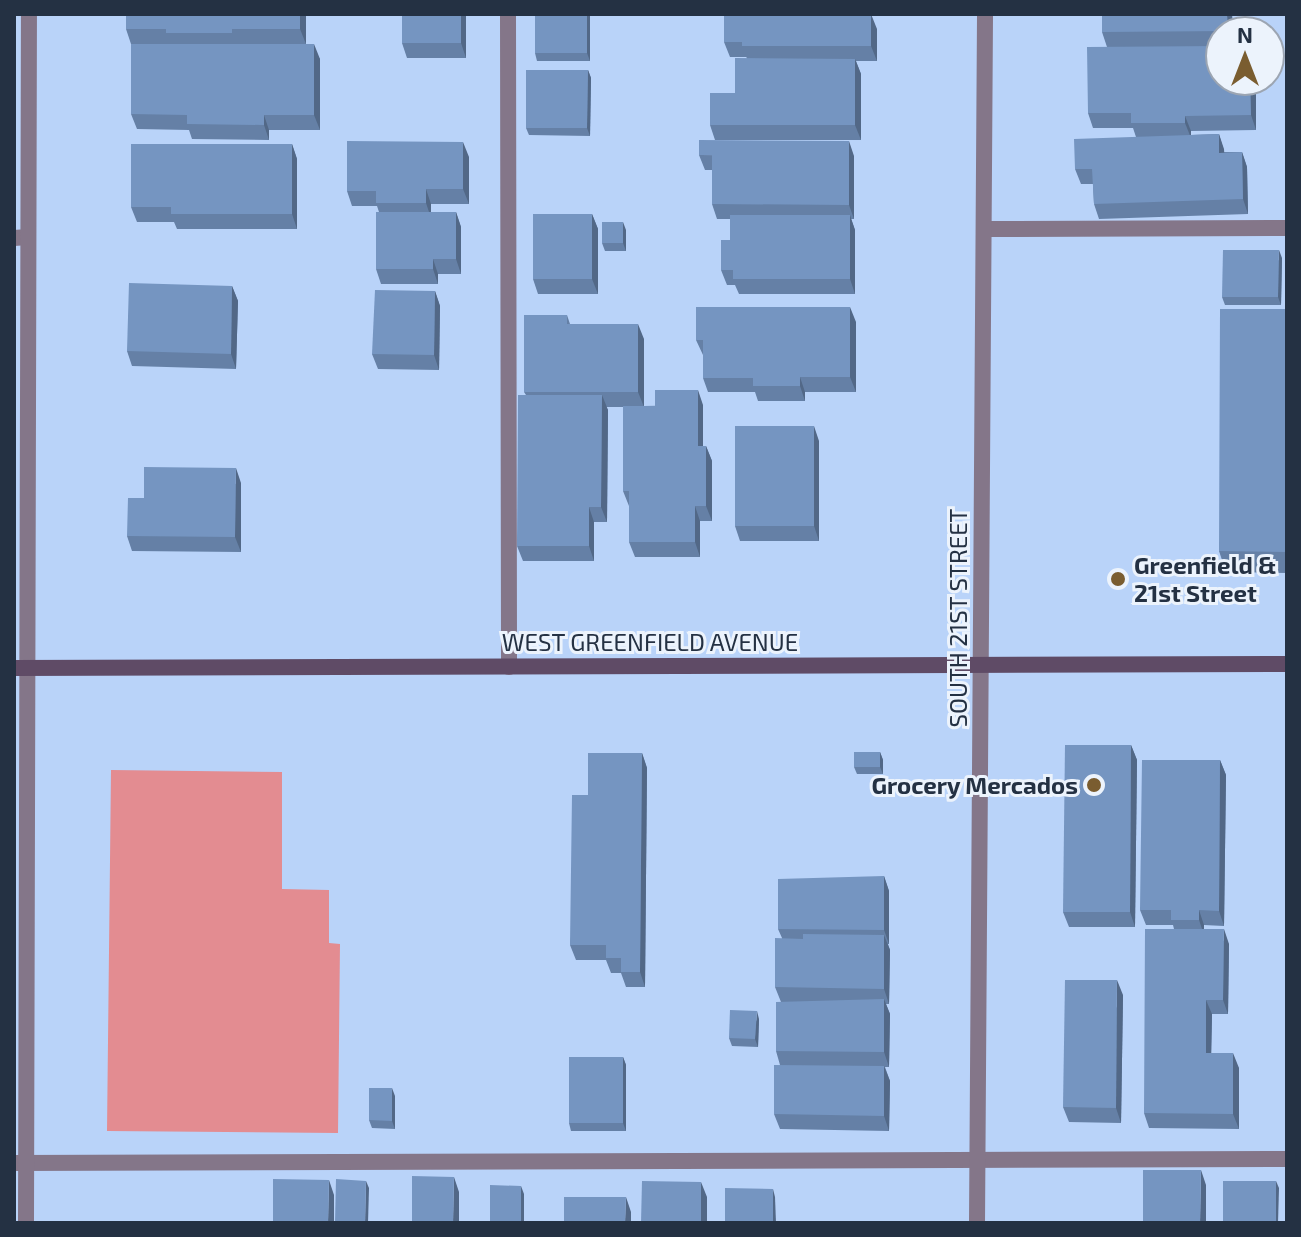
<!DOCTYPE html>
<style>
body{margin:0}
#map{position:relative;width:1301px;height:1237px;overflow:hidden;background:#b9d3f9;font-family:"Exo 2",sans-serif}
div>[style]{position:absolute}
.green>*{inset:0;background:#e38c91}
.service>*{height:16px;margin:-8px;padding:0 8px;transform-origin:8px;border-radius:8px;background:#847689}
.minor>*{height:16px;margin:-8px;padding:0 8px;transform-origin:8px;border-radius:8px;background:#847689}
.secondary>*{height:16px;margin:-8px;padding:0 8px;transform-origin:8px;border-radius:8px;background:#5f4b66}
.wall>*{inset:0;background:#6580a6}
.shaded-wall>*{inset:0;background:#526887}
.building>*{inset:0;background:#7595c1}
.dots>*{width:22px;height:22px;translate:-50% -50%;box-sizing:border-box;border:4px solid #ecf3fc;border-radius:50%}
span{translate:-50% -50%;white-space:nowrap;text-align:center;line-height:1.15;-webkit-text-stroke:6px #ecf3fc;paint-order:stroke}
.poi-label{font-size:24px;color:#243143;font-weight:700}
.left{translate:0 -50%;text-align:left}
.right{translate:-100% -50%;text-align:right}
.street-label{font-size:24px;color:#243143}
.frame{position:absolute;inset:0;border:16px solid #243143;pointer-events:none}
.north{position:absolute;left:1205px;top:16px;width:80px;height:80px;box-sizing:border-box;background:#ecf3fc;border:2px solid #9ca5b2;border-radius:50%;rotate:0deg;font-size:22px;font-weight:700;line-height:32px;text-align:center;color:#243143}
.north::after{content:'';display:block;margin:auto;width:28px;height:36px;background:#7a5d30;clip-path:polygon(50% 0,100% 100%,50% 72%,0 100%)}
</style>
<div id="map">
<div class="green">
<i style="clip-path:polygon(111px 770px,282px 772px,282px 889px,329px 890px,329px 943px,340px 944px,338px 1133px,107px 1131px)"></i>
</div>
<div class="service">
<i style="left:508px;top:14px;width:653px;rotate:89.91deg"></i>
<i style="left:984px;top:229px;width:303px;rotate:-0.2deg"></i>
<i style="left:14px;top:238px;width:14px;rotate:-4deg"></i>
<i style="left:14px;top:1163px;width:1273px;rotate:-0.18deg"></i>
</div>
<div class="minor">
<i style="left:26px;top:1223px;width:1209px;rotate:-89.86deg"></i>
<i style="left:977px;top:1223px;width:1209px;rotate:-89.62deg"></i>
</div>
<div class="secondary">
<i style="left:14px;top:668px;width:1273px;rotate:-0.18deg"></i>
</div>
<div class="wall">
<i style="clip-path:polygon(306px 14px,306px 44px,320px 59px,320px 130px,269px 130px,269px 140px,192px 139px,189px 130px,137px 129px,131px 114px,131px 44px,126px 29px)"></i>
<i style="clip-path:polygon(466px 14px,466px 58px,407px 58px,402px 43px)"></i>
<i style="clip-path:polygon(590px 14px,590px 61px,537px 61px,535px 53px)"></i>
<i style="clip-path:polygon(1102px 14px,1232px 14px,1233px 32px,1221px 32px,1221px 80px,1256px 80px,1256px 130px,1191px 131px,1191px 135px,1219px 134px,1224px 152px,1242px 152px,1247px 167px,1248px 214px,1099px 219px,1094px 204px,1093px 184px,1081px 184px,1075px 169px,1136px 137px,1133px 128px,1093px 128px,1088px 113px,1107px 47px,1102px 32px)"></i>
<i style="clip-path:polygon(877px 29px,877px 61px,856px 61px,861px 74px,861px 140px,715px 140px,710px 125px,735px 93px,747px 58px,746px 57px,730px 57px,724px 42px)"></i>
<i style="clip-path:polygon(588px 70px,591px 78px,590px 136px,529px 135px,526px 128px)"></i>
<i style="clip-path:polygon(292px 144px,297px 159px,297px 229px,177px 229px,174px 222px,137px 222px,131px 207px)"></i>
<i style="clip-path:polygon(699px 155px,854px 156px,854px 219px,851px 219px,855px 230px,855px 294px,739px 294px,735px 285px,727px 285px,721px 270px,730px 240px,730px 219px,717px 219px,712px 204px,712px 170px,705px 170px)"></i>
<i style="clip-path:polygon(469px 157px,469px 204px,431px 204px,431px 212px,456px 212px,461px 227px,461px 274px,438px 274px,438px 284px,381px 284px,376px 269px,379px 212px,377px 206px,352px 206px,347px 191px)"></i>
<i style="clip-path:polygon(592px 214px,598px 229px,598px 294px,538px 294px,533px 279px)"></i>
<i style="clip-path:polygon(626px 230px,626px 251px,605px 251px,602px 243px)"></i>
<i style="clip-path:polygon(1282px 258px,1281px 305px,1225px 305px,1222px 297px)"></i>
<i style="clip-path:polygon(232px 286px,238px 301px,236px 369px,132px 366px,127px 351px)"></i>
<i style="clip-path:polygon(435px 291px,440px 306px,439px 370px,378px 369px,372px 354px)"></i>
<i style="clip-path:polygon(1287px 312px,1287px 573px,1226px 572px,1219px 551px)"></i>
<i style="clip-path:polygon(567px 315px,570px 324px,644px 339px,644px 406px,703px 405px,703px 446px,706px 446px,712px 461px,712px 521px,700px 521px,700px 557px,635px 557px,629px 542px,629px 506px,623px 491px,623px 407px,606px 407px,608px 410px,607px 522px,594px 522px,594px 561px,523px 561px,517px 546px,526px 395px,524px 392px)"></i>
<i style="clip-path:polygon(856px 322px,856px 392px,805px 392px,805px 401px,758px 401px,755px 392px,708px 392px,703px 378px,703px 355px,696px 340px)"></i>
<i style="clip-path:polygon(819px 441px,819px 541px,740px 541px,735px 526px)"></i>
<i style="clip-path:polygon(241px 483px,241px 552px,132px 551px,127px 536px,144px 498px)"></i>
<i style="clip-path:polygon(1131px 745px,1137px 760px,1135px 927px,1069px 927px,1063px 912px)"></i>
<i style="clip-path:polygon(880px 752px,883px 760px,883px 774px,857px 774px,854px 767px)"></i>
<i style="clip-path:polygon(642px 753px,647px 768px,645px 987px,626px 987px,621px 973px,611px 973px,606px 960px,576px 960px,570px 945px,588px 795px)"></i>
<i style="clip-path:polygon(1220px 760px,1226px 775px,1224px 926px,1204px 925px,1204px 929px,1229px 944px,1228px 1014px,1212px 1014px,1211px 1053px,1239px 1068px,1239px 1129px,1149px 1128px,1144px 1113px,1174px 929px,1173px 925px,1146px 925px,1140px 910px)"></i>
<i style="clip-path:polygon(884px 876px,889px 891px,889px 944px,888px 944px,890px 950px,889px 1004px,886px 1004px,890px 1014px,889px 1067px,885px 1067px,890px 1081px,889px 1131px,780px 1129px,774px 1114px,780px 1065px,776px 1051px,781px 1002px,775px 987px,782px 938px,778px 929px)"></i>
<i style="clip-path:polygon(1123px 995px,1121px 1123px,1069px 1122px,1063px 1107px)"></i>
<i style="clip-path:polygon(759px 1019px,758px 1047px,732px 1046px,729px 1038px)"></i>
<i style="clip-path:polygon(623px 1057px,626px 1065px,626px 1131px,571px 1131px,569px 1123px)"></i>
<i style="clip-path:polygon(395px 1096px,395px 1129px,372px 1128px,369px 1120px)"></i>
</div>
<div class="shaded-wall">
<i style="clip-path:polygon(300px 14px,306px 14px,306px 44px,300px 29px)"></i>
<i style="clip-path:polygon(461px 14px,466px 14px,466px 58px,461px 43px)"></i>
<i style="clip-path:polygon(587px 14px,590px 14px,590px 61px,587px 53px)"></i>
<i style="clip-path:polygon(871px 14px,877px 29px,877px 61px,871px 46px)"></i>
<i style="clip-path:polygon(1227px 14px,1232px 14px,1233px 32px,1228px 32px,1228px 31px)"></i>
<i style="clip-path:polygon(314px 44px,320px 59px,320px 130px,314px 115px)"></i>
<i style="clip-path:polygon(855px 59px,861px 74px,861px 140px,855px 125px)"></i>
<i style="clip-path:polygon(588px 70px,591px 78px,590px 136px,587px 128px)"></i>
<i style="clip-path:polygon(1250px 80px,1256px 80px,1256px 130px,1251px 115px)"></i>
<i style="clip-path:polygon(264px 115px,269px 130px,269px 140px,264px 125px)"></i>
<i style="clip-path:polygon(1185px 116px,1191px 131px,1191px 138px,1185px 123px)"></i>
<i style="clip-path:polygon(1219px 134px,1224px 149px,1225px 168px,1219px 153px)"></i>
<i style="clip-path:polygon(849px 141px,854px 156px,854px 219px,849px 205px)"></i>
<i style="clip-path:polygon(463px 142px,469px 157px,469px 204px,463px 189px)"></i>
<i style="clip-path:polygon(292px 144px,297px 159px,297px 229px,292px 214px)"></i>
<i style="clip-path:polygon(1242px 152px,1247px 167px,1248px 214px,1243px 199px)"></i>
<i style="clip-path:polygon(426px 189px,431px 204px,431px 218px,426px 203px)"></i>
<i style="clip-path:polygon(456px 212px,461px 227px,461px 274px,456px 259px)"></i>
<i style="clip-path:polygon(592px 214px,598px 229px,598px 294px,592px 279px)"></i>
<i style="clip-path:polygon(850px 215px,855px 230px,855px 294px,850px 279px)"></i>
<i style="clip-path:polygon(623px 222px,626px 230px,626px 251px,623px 243px)"></i>
<i style="clip-path:polygon(1279px 250px,1282px 258px,1281px 305px,1278px 297px)"></i>
<i style="clip-path:polygon(433px 259px,438px 274px,438px 284px,433px 269px)"></i>
<i style="clip-path:polygon(232px 286px,238px 301px,236px 369px,231px 354px)"></i>
<i style="clip-path:polygon(435px 291px,440px 306px,439px 370px,434px 355px)"></i>
<i style="clip-path:polygon(850px 307px,856px 322px,856px 392px,850px 377px)"></i>
<i style="clip-path:polygon(1286px 309px,1287px 312px,1287px 430px,1285px 425px)"></i>
<i style="clip-path:polygon(638px 324px,644px 339px,644px 407px,638px 392px)"></i>
<i style="clip-path:polygon(800px 377px,805px 392px,805px 401px,800px 386px)"></i>
<i style="clip-path:polygon(698px 390px,703px 405px,703px 461px,698px 446px)"></i>
<i style="clip-path:polygon(602px 395px,608px 410px,607px 522px,601px 507px)"></i>
<i style="clip-path:polygon(814px 426px,819px 441px,819px 541px,814px 526px)"></i>
<i style="clip-path:polygon(706px 446px,712px 461px,712px 521px,706px 506px)"></i>
<i style="clip-path:polygon(236px 468px,241px 483px,241px 552px,235px 537px)"></i>
<i style="clip-path:polygon(695px 506px,700px 521px,700px 557px,695px 542px)"></i>
<i style="clip-path:polygon(589px 507px,594px 522px,594px 561px,589px 546px)"></i>
<i style="clip-path:polygon(1131px 745px,1137px 760px,1135px 927px,1130px 912px)"></i>
<i style="clip-path:polygon(880px 752px,883px 760px,883px 774px,880px 767px)"></i>
<i style="clip-path:polygon(642px 753px,647px 768px,645px 987px,640px 972px)"></i>
<i style="clip-path:polygon(1220px 760px,1226px 775px,1224px 926px,1219px 911px)"></i>
<i style="clip-path:polygon(884px 876px,889px 891px,889px 944px,884px 930px)"></i>
<i style="clip-path:polygon(1199px 910px,1204px 925px,1204px 935px,1199px 920px)"></i>
<i style="clip-path:polygon(1224px 929px,1229px 944px,1228px 1014px,1223px 1000px)"></i>
<i style="clip-path:polygon(884px 935px,890px 950px,889px 1004px,884px 989px)"></i>
<i style="clip-path:polygon(1117px 980px,1123px 995px,1121px 1123px,1116px 1108px)"></i>
<i style="clip-path:polygon(884px 999px,890px 1014px,889px 1067px,884px 1052px)"></i>
<i style="clip-path:polygon(1206px 1000px,1212px 1014px,1211px 1068px,1206px 1053px)"></i>
<i style="clip-path:polygon(757px 1011px,759px 1019px,758px 1047px,755px 1039px)"></i>
<i style="clip-path:polygon(1233px 1053px,1239px 1068px,1239px 1129px,1233px 1114px)"></i>
<i style="clip-path:polygon(623px 1057px,626px 1065px,626px 1131px,623px 1123px)"></i>
<i style="clip-path:polygon(884px 1066px,890px 1081px,889px 1131px,884px 1116px)"></i>
<i style="clip-path:polygon(392px 1088px,395px 1096px,395px 1129px,392px 1121px)"></i>
<i style="clip-path:polygon(1201px 1170px,1206px 1185px,1206px 1223px,1200px 1223px)"></i>
<i style="clip-path:polygon(454px 1177px,459px 1192px,459px 1223px,453px 1223px)"></i>
<i style="clip-path:polygon(329px 1180px,334px 1195px,334px 1223px,328px 1223px)"></i>
<i style="clip-path:polygon(366px 1181px,369px 1188px,368px 1223px,365px 1223px)"></i>
<i style="clip-path:polygon(1276px 1181px,1279px 1188px,1278px 1223px,1276px 1223px)"></i>
<i style="clip-path:polygon(701px 1182px,707px 1197px,707px 1223px,701px 1223px)"></i>
<i style="clip-path:polygon(521px 1186px,524px 1194px,524px 1223px,521px 1223px)"></i>
<i style="clip-path:polygon(773px 1189px,775px 1197px,776px 1223px,773px 1223px)"></i>
<i style="clip-path:polygon(626px 1197px,631px 1212px,631px 1223px,625px 1223px)"></i>
</div>
<div class="building">
<i style="clip-path:polygon(126px 14px,300px 14px,300px 29px,232px 29px,232px 33px,166px 33px,166px 29px,126px 29px)"></i>
<i style="clip-path:polygon(402px 14px,461px 14px,461px 43px,402px 43px)"></i>
<i style="clip-path:polygon(535px 14px,587px 14px,587px 53px,535px 53px)"></i>
<i style="clip-path:polygon(724px 14px,871px 14px,871px 46px,742px 46px,742px 42px,724px 42px)"></i>
<i style="clip-path:polygon(1102px 14px,1227px 14px,1228px 31px,1102px 32px)"></i>
<i style="clip-path:polygon(131px 44px,314px 44px,314px 115px,264px 115px,264px 125px,187px 124px,187px 115px,131px 114px)"></i>
<i style="clip-path:polygon(1221px 46px,1221px 80px,1250px 80px,1251px 115px,1185px 116px,1185px 123px,1131px 123px,1131px 113px,1088px 113px,1087px 47px)"></i>
<i style="clip-path:polygon(735px 58px,855px 59px,855px 125px,710px 125px,710px 93px,735px 93px)"></i>
<i style="clip-path:polygon(526px 70px,588px 70px,587px 128px,526px 128px)"></i>
<i style="clip-path:polygon(1219px 134px,1219px 153px,1242px 152px,1243px 199px,1094px 204px,1092px 169px,1075px 169px,1074px 139px)"></i>
<i style="clip-path:polygon(699px 140px,849px 141px,849px 205px,712px 204px,712px 155px,699px 155px)"></i>
<i style="clip-path:polygon(347px 141px,463px 142px,463px 189px,426px 189px,426px 203px,376px 203px,376px 191px,347px 191px)"></i>
<i style="clip-path:polygon(131px 144px,292px 144px,292px 214px,171px 214px,171px 207px,131px 207px)"></i>
<i style="clip-path:polygon(376px 212px,456px 212px,456px 259px,433px 259px,433px 269px,376px 269px)"></i>
<i style="clip-path:polygon(533px 214px,592px 214px,592px 279px,533px 279px)"></i>
<i style="clip-path:polygon(730px 215px,850px 215px,850px 279px,733px 279px,733px 270px,721px 270px,721px 240px,730px 240px)"></i>
<i style="clip-path:polygon(602px 222px,623px 222px,623px 243px,602px 243px)"></i>
<i style="clip-path:polygon(1223px 250px,1279px 250px,1278px 297px,1222px 297px)"></i>
<i style="clip-path:polygon(129px 283px,232px 286px,231px 354px,127px 351px)"></i>
<i style="clip-path:polygon(375px 290px,435px 291px,434px 355px,372px 354px)"></i>
<i style="clip-path:polygon(696px 307px,850px 307px,850px 377px,800px 377px,800px 386px,753px 386px,753px 378px,703px 378px,703px 340px,696px 340px)"></i>
<i style="clip-path:polygon(1220px 309px,1286px 309px,1285px 425px,1287px 425px,1287px 552px,1219px 551px)"></i>
<i style="clip-path:polygon(524px 315px,567px 315px,567px 324px,638px 324px,638px 392px,524px 392px)"></i>
<i style="clip-path:polygon(655px 390px,698px 390px,698px 446px,706px 446px,706px 506px,695px 506px,695px 542px,629px 542px,629px 491px,623px 491px,623px 406px,655px 406px)"></i>
<i style="clip-path:polygon(518px 395px,602px 395px,601px 507px,589px 507px,589px 546px,517px 546px)"></i>
<i style="clip-path:polygon(735px 426px,814px 426px,814px 526px,735px 526px)"></i>
<i style="clip-path:polygon(144px 467px,236px 468px,235px 537px,127px 536px,128px 498px,144px 498px)"></i>
<i style="clip-path:polygon(1065px 745px,1131px 745px,1130px 912px,1063px 912px)"></i>
<i style="clip-path:polygon(854px 752px,880px 752px,880px 767px,854px 767px)"></i>
<i style="clip-path:polygon(588px 753px,642px 753px,640px 972px,621px 972px,621px 958px,606px 958px,606px 945px,570px 945px,572px 795px,588px 795px)"></i>
<i style="clip-path:polygon(1142px 760px,1220px 760px,1219px 911px,1199px 910px,1199px 920px,1171px 920px,1171px 910px,1140px 910px)"></i>
<i style="clip-path:polygon(884px 876px,884px 930px,778px 929px,778px 879px)"></i>
<i style="clip-path:polygon(1145px 929px,1224px 929px,1223px 1000px,1206px 1000px,1206px 1053px,1233px 1053px,1233px 1114px,1144px 1113px)"></i>
<i style="clip-path:polygon(803px 934px,884px 935px,884px 989px,775px 987px,775px 938px,803px 939px)"></i>
<i style="clip-path:polygon(1065px 980px,1117px 980px,1116px 1108px,1063px 1107px)"></i>
<i style="clip-path:polygon(884px 999px,884px 1052px,776px 1051px,776px 1002px)"></i>
<i style="clip-path:polygon(730px 1010px,757px 1011px,755px 1039px,729px 1038px)"></i>
<i style="clip-path:polygon(569px 1057px,623px 1057px,623px 1123px,569px 1123px)"></i>
<i style="clip-path:polygon(774px 1065px,884px 1066px,884px 1116px,774px 1114px)"></i>
<i style="clip-path:polygon(369px 1088px,392px 1088px,392px 1121px,369px 1120px)"></i>
<i style="clip-path:polygon(1143px 1170px,1201px 1170px,1200px 1223px,1143px 1223px)"></i>
<i style="clip-path:polygon(412px 1176px,454px 1177px,453px 1223px,412px 1223px)"></i>
<i style="clip-path:polygon(273px 1179px,329px 1180px,328px 1223px,273px 1223px)"></i>
<i style="clip-path:polygon(336px 1179px,366px 1181px,365px 1223px,335px 1223px)"></i>
<i style="clip-path:polygon(642px 1181px,701px 1182px,701px 1223px,641px 1223px)"></i>
<i style="clip-path:polygon(1223px 1181px,1276px 1181px,1276px 1223px,1223px 1223px)"></i>
<i style="clip-path:polygon(490px 1185px,521px 1186px,521px 1223px,490px 1223px)"></i>
<i style="clip-path:polygon(725px 1188px,773px 1189px,773px 1223px,725px 1223px)"></i>
<i style="clip-path:polygon(564px 1197px,626px 1197px,625px 1223px,564px 1223px)"></i>
</div>
<div class="dots">
<i style="left:1118px;top:579px;background:#7a5d30"></i>
<i style="left:1094px;top:785px;background:#7a5d30"></i>
</div>
<div class="poi-label">
<span class="left" style="left:1134px;top:579px">Greenfield &amp;<br>21st Street</span>
<span class="right" style="left:1078px;top:785px">Grocery Mercados</span>
</div>
<div class="street-label">
<span style="left:958px;top:618px;rotate:-90deg">SOUTH 21ST STREET</span>
<span style="left:650px;top:642px">WEST GREENFIELD AVENUE</span>
</div>
<div class="frame"></div>
<div class="north">N</div>
</div>
